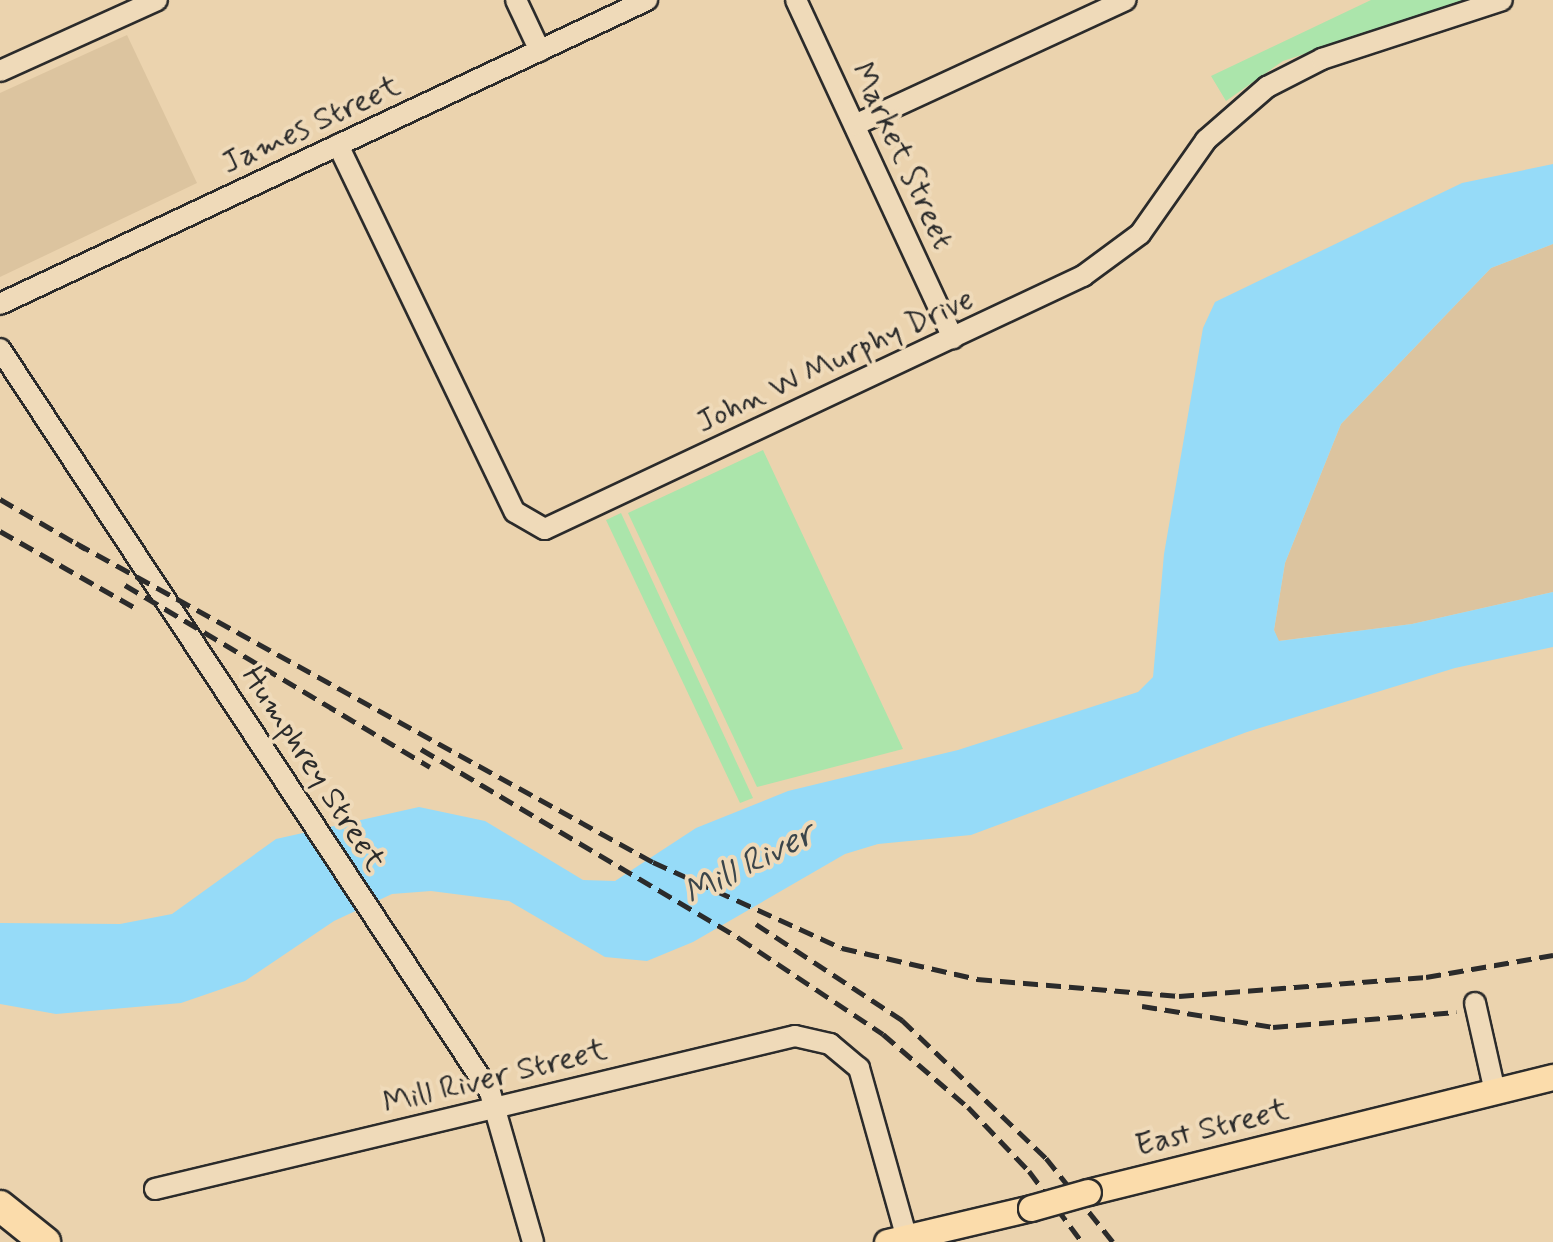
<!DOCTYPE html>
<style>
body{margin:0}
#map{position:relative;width:1553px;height:1242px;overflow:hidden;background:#ebd3ae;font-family:Mynerve,sans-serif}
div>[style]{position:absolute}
.built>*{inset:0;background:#dcc49f}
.green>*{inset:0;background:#abe5ab}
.water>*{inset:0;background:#96dbf8}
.roads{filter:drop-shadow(2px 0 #2b2b2b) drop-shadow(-2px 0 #2b2b2b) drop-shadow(0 2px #2b2b2b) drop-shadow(0 -2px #2b2b2b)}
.minor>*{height:20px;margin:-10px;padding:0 10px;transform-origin:10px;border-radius:10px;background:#efdab9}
.major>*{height:25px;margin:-12.5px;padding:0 12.5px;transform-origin:12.5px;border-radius:12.5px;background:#fbdcab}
.highway>*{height:30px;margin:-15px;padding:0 15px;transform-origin:15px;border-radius:15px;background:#fbdcab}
.rail>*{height:5px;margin-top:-2.5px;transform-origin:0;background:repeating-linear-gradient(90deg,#2b2b2b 0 15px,transparent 0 23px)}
.bridges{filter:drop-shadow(2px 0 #2b2b2b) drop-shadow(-2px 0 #2b2b2b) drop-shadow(0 2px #2b2b2b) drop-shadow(0 -2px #2b2b2b)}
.major-bridge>*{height:25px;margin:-12.5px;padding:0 12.5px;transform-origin:12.5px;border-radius:12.5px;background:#fbdcab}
span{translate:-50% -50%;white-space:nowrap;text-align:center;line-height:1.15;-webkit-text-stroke:8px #efdab9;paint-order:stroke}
.street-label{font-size:32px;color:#2b2b2b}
.water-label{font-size:35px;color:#3b454a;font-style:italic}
</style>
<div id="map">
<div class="built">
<i style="clip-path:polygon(127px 35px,197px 183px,0 277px,0 93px)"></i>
<i style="clip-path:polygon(1553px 244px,1553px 592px,1412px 624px,1278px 641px,1274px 630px,1285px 563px,1341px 424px,1491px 268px)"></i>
</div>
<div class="green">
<i style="clip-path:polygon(1371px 0,1467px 0,1283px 61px,1226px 101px,1211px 76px)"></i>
<i style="clip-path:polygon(763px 450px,903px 749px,757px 787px,628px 513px)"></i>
<i style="clip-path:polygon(621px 513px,753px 798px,740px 803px,606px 520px)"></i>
</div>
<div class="water">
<i style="clip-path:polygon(1553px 164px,1553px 244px,1491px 268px,1341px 424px,1285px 563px,1274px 630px,1279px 641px,1412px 624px,1553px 592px,1553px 647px,1455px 668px,1247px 732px,971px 835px,878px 844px,845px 854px,693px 942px,647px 961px,605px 957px,509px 901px,431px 891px,392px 894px,334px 921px,245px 981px,181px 1003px,56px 1014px,0 1004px,0 923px,120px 924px,172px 914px,276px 839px,419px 807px,485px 821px,583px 880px,615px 881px,696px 828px,788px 791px,958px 750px,1138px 692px,1153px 677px,1164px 554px,1203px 328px,1215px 302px,1462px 183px)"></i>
</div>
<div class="roads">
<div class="minor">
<i style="left:516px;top:0;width:56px;rotate:64.8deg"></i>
<i style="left:796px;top:0;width:373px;rotate:65.1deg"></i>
<i style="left:0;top:71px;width:172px;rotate:-24.3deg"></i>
<i style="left:855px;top:125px;width:298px;rotate:-24.8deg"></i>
<i style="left:338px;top:145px;width:407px;rotate:64.3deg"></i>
<i style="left:515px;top:512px;width:34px;rotate:30deg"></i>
<i style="left:545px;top:529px;width:595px;rotate:-25.19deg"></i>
<i style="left:1083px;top:276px;width:71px;rotate:-36.4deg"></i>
<i style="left:1140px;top:234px;width:115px;rotate:-54.9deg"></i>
<i style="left:1206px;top:140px;width:81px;rotate:-41deg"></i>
<i style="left:1267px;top:87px;width:62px;rotate:-27deg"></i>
<i style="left:1322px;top:59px;width:189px;rotate:-18.1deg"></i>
<i style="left:0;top:304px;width:715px;rotate:-25.17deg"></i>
<i style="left:0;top:349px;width:890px;rotate:56.6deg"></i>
<i style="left:490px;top:1092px;width:156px;rotate:74deg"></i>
<i style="left:1475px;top:1003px;width:91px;rotate:77.3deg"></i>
<i style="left:155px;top:1189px;width:658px;rotate:-13.44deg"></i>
<i style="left:795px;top:1036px;width:36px;rotate:13deg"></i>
<i style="left:830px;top:1044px;width:38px;rotate:40deg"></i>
<i style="left:859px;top:1068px;width:181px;rotate:74.3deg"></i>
</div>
<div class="major">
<i style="left:1088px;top:1192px;width:479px;rotate:-13.9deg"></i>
<i style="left:887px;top:1242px;width:148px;rotate:-13.3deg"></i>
</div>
<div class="highway">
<i style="left:0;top:1206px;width:58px;rotate:38.7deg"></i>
</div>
</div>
<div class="rail">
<i style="left:0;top:499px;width:99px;rotate:30.2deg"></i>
<i style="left:0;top:531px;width:160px;rotate:29.6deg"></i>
<i style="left:76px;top:543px;width:659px;rotate:28.94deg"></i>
<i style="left:653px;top:862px;width:208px;rotate:24.5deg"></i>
<i style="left:842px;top:948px;width:139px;rotate:12.9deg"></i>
<i style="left:977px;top:979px;width:203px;rotate:4.8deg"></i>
<i style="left:1179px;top:996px;width:248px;rotate:-4.4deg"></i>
<i style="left:1426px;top:977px;width:129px;rotate:-9.8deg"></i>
<i style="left:125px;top:585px;width:355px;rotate:30.8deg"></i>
<i style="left:421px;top:749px;width:370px;rotate:30.7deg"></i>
<i style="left:739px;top:938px;width:173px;rotate:33.7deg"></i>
<i style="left:883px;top:1034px;width:112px;rotate:40.7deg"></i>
<i style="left:968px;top:1107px;width:88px;rotate:46.4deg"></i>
<i style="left:1029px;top:1171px;width:89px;rotate:53.3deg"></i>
<i style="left:756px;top:924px;width:175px;rotate:33.3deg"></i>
<i style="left:902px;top:1020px;width:199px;rotate:43.8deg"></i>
<i style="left:1046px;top:1158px;width:107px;rotate:51.4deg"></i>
<i style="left:1142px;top:1006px;width:133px;rotate:9.1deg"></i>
<i style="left:1273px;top:1027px;width:184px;rotate:-4.7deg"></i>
</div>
<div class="bridges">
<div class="major-bridge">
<i style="left:1031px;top:1208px;width:59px;rotate:-15.7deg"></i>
</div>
</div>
<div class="street-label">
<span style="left:311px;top:125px;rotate:-25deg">James Street</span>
<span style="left:902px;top:156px;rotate:65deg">Market Street</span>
<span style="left:835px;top:361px;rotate:-25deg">John W Murphy Drive</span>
<span style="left:313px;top:769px;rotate:57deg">Humphrey Street</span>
<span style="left:495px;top:1077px;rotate:-14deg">Mill River Street</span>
<span style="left:1212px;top:1128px;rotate:-14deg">East Street</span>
</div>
<div class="water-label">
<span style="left:749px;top:864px;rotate:-27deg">Mill River</span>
</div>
</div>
